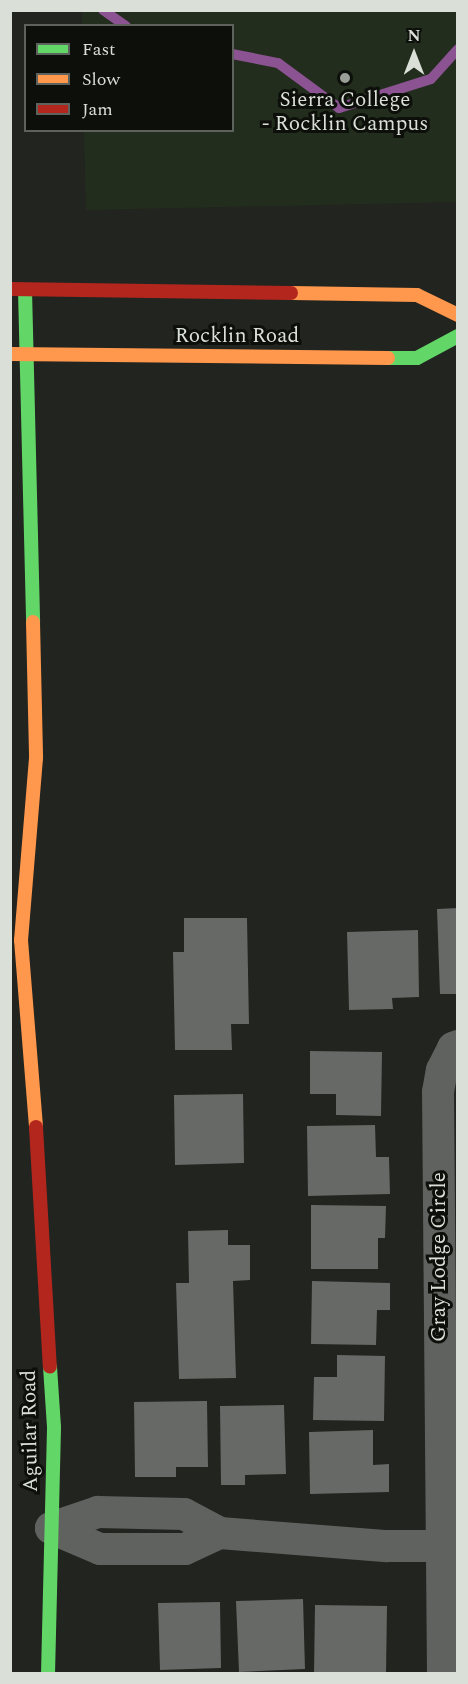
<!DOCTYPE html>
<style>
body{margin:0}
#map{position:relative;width:468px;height:1684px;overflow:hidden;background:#21241f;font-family:Spectral,serif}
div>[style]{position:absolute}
.built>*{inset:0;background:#232d1d}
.stream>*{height:10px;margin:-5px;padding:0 5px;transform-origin:5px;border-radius:5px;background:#8c5393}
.building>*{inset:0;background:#666965}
.street>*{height:32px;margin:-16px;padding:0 16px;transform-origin:16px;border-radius:16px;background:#5f625e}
.fast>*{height:14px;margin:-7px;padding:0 7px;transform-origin:7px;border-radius:7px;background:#63d668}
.slow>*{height:14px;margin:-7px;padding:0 7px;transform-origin:7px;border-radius:7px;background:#ff974d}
.jam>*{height:14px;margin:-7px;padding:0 7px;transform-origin:7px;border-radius:7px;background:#b3261e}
.dots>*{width:16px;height:16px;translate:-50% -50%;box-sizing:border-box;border:3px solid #0c0f0a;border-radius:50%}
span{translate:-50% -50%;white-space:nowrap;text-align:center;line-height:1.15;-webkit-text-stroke:6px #0c0f0a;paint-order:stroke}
.poi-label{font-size:21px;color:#dadfd8}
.street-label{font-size:21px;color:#dadfd8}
.frame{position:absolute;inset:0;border:12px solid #dadfd8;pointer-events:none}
.legend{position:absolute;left:24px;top:24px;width:210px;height:108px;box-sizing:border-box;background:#0c0f0a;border:2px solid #5e625c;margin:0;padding:8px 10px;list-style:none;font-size:18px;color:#dadfd8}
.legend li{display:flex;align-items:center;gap:12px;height:30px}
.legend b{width:30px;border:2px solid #5e625c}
.north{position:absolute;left:384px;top:24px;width:60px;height:60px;-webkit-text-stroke:4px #0c0f0a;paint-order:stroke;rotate:0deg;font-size:16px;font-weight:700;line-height:24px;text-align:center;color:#dadfd8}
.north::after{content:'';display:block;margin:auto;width:21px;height:27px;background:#dadfd8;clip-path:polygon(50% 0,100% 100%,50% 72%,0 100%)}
</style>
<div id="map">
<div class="built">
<i style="clip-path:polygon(82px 11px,457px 11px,457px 202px,86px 210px,84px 131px,232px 130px,232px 26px,82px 25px)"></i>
</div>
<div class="stream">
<i style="left:103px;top:10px;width:28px;rotate:35deg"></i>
<i style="left:232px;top:54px;width:47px;rotate:11.1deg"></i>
<i style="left:278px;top:63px;width:76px;rotate:36.4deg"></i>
<i style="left:339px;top:108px;width:96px;rotate:-17.5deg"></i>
<i style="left:431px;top:79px;width:40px;rotate:-48deg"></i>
</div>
<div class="building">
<i style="clip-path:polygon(458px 908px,458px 994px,440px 994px,437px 909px)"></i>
<i style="clip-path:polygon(184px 918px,247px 918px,249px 1024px,231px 1024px,232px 1050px,175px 1050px,173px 952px,184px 952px)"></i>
<i style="clip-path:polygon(418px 930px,419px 997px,392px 998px,393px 1009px,349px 1010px,347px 932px)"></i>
<i style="clip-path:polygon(310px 1051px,382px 1052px,381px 1116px,336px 1115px,336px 1094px,310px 1094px)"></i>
<i style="clip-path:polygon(243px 1094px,244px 1163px,175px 1165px,174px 1095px)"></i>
<i style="clip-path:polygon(375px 1125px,376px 1157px,389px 1157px,390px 1194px,308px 1196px,307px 1126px)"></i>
<i style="clip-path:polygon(311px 1205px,386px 1206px,385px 1238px,378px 1238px,378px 1269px,311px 1269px)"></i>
<i style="clip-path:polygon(228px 1230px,228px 1245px,250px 1245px,250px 1280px,233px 1281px,236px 1378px,179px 1379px,176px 1283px,189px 1283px,188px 1231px)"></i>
<i style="clip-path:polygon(312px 1281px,390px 1283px,390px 1310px,377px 1310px,376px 1345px,311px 1344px)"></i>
<i style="clip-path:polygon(337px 1355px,385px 1356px,384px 1421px,313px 1420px,314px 1377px,337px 1377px)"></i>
<i style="clip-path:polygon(207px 1401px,208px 1467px,176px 1467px,176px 1477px,135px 1477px,134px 1402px)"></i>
<i style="clip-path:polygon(284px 1405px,286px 1474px,245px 1475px,245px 1485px,221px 1485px,220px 1406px)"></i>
<i style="clip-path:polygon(373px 1430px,373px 1465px,389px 1464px,389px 1492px,310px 1494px,309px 1432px)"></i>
<i style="clip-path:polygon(303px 1599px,305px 1669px,239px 1672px,236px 1601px)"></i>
<i style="clip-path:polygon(220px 1602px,221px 1668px,160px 1670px,158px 1603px)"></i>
<i style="clip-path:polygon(315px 1605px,387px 1606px,386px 1674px,314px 1674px)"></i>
</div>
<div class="street">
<i style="left:51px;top:1528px;width:50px;rotate:-18.8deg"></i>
<i style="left:98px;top:1512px;width:86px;rotate:1.3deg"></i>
<i style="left:184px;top:1514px;width:41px;rotate:27.8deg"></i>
<i style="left:220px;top:1533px;width:168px;rotate:4.5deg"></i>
<i style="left:387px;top:1546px;width:71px"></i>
<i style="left:51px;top:1528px;width:53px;rotate:23.2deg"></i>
<i style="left:100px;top:1549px;width:85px"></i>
<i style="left:185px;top:1549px;width:38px;rotate:-25deg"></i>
<i style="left:443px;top:1674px;width:582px;rotate:-90.49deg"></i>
<i style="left:438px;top:1092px;width:22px;rotate:-80deg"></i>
<i style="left:442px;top:1070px;width:25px;rotate:-63deg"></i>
<i style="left:453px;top:1048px;width:5px;rotate:-22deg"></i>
</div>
<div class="fast">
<i style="left:25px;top:290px;width:332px;rotate:88.6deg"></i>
<i style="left:388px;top:358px;width:29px"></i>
<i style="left:417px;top:358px;width:47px;rotate:-28.2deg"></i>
<i style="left:48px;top:1674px;width:247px;rotate:-88.6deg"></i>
<i style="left:54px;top:1427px;width:60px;rotate:-93.8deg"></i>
</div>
<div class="slow">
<i style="left:291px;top:293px;width:126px;rotate:0.9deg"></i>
<i style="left:417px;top:295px;width:46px;rotate:26deg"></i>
<i style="left:10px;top:354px;width:378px;rotate:0.6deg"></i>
<i style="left:33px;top:622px;width:136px;rotate:88.7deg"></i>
<i style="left:36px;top:758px;width:183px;rotate:94.7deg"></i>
<i style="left:21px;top:940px;width:188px;rotate:85.4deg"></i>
</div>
<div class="jam">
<i style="left:10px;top:289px;width:281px;rotate:0.8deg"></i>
<i style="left:36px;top:1127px;width:240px;rotate:86.7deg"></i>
</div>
<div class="dots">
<i style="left:345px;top:78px;background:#999e97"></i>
</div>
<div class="poi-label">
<span style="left:345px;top:112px">Sierra College<br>- Rocklin Campus</span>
</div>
<div class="street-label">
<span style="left:237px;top:336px">Rocklin Road</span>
<span style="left:439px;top:1257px;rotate:-90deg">Gray Lodge Circle</span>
<span style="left:30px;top:1431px;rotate:-91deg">Aguilar Road</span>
</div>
<div class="frame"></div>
<ul class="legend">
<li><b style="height:8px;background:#63d668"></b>Fast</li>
<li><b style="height:8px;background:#ff974d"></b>Slow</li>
<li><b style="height:8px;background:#b3261e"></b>Jam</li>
</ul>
<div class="north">N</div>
</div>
